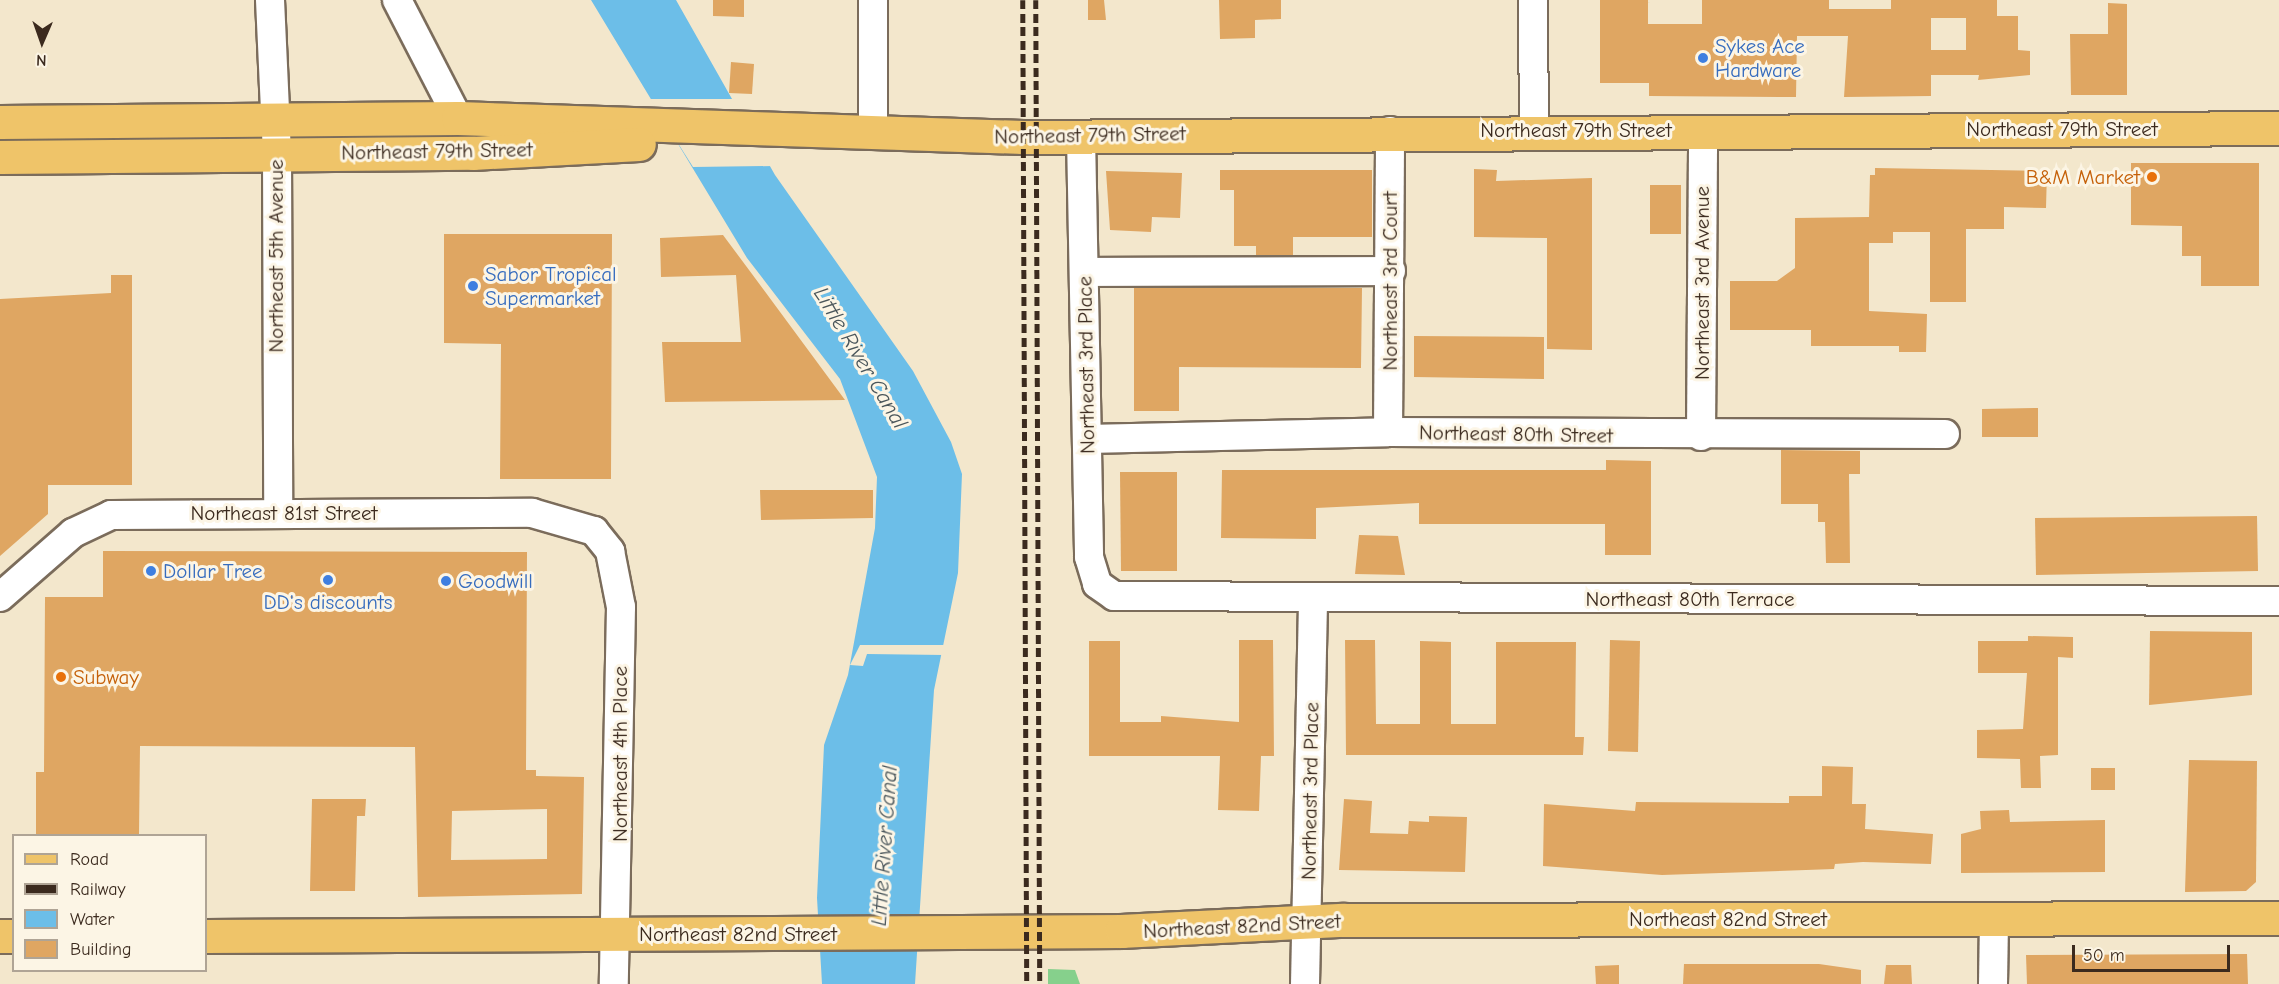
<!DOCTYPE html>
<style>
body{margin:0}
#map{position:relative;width:2279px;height:984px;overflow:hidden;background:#f3e7cc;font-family:"Comic Neue",sans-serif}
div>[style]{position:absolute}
.green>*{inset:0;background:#86d08c}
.water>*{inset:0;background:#6cbee8}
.pier>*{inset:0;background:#f3e7cc}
.building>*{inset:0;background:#dfa662}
.roads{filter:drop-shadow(2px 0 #7b6c5b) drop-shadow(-2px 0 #7b6c5b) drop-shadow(0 2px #7b6c5b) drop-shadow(0 -2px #7b6c5b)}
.minor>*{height:28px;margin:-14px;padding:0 14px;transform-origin:14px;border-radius:14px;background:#fff}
.major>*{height:33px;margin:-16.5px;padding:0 16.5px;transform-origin:16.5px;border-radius:16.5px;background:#efc469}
.rail>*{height:4.5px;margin-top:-2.25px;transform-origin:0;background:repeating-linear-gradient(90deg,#3b2a1e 0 9px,transparent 0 13.5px)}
.dots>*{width:16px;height:16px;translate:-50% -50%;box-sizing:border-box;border:3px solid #fcf5e5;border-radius:50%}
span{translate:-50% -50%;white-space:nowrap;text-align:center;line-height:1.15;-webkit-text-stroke:6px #fcf5e5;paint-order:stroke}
.shop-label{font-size:21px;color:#366cbe}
.left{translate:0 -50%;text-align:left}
.street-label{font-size:21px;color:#3b2a1e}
.food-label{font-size:21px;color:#c56008}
.right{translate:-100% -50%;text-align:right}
.water-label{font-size:22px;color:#4a565b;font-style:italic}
.legend{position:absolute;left:12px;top:834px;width:195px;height:138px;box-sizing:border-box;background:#fcf5e5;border:2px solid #afa495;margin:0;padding:8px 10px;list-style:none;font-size:18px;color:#3b2a1e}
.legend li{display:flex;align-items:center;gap:12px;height:30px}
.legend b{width:30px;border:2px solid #afa495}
.north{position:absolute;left:12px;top:12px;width:60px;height:60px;-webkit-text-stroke:4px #fcf5e5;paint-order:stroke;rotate:182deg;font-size:16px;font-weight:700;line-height:24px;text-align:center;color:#3b2a1e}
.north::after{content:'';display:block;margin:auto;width:21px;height:27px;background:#3b2a1e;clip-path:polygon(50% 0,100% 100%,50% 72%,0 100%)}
.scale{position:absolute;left:2072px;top:945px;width:158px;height:27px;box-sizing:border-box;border:3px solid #3b2a1e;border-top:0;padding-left:8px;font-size:18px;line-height:21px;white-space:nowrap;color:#3b2a1e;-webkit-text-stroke:4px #fcf5e5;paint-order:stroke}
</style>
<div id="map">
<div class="green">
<i style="clip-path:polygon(1048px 969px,1075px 970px,1080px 984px,1048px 984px)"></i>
</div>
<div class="water">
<i style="clip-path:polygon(591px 0,676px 0,775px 175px,913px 371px,951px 442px,962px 474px,958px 573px,934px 690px,915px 984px,822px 984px,817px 898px,824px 745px,848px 675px,875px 528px,877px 477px,840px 379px,747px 258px)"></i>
</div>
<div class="pier">
<i style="clip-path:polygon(650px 99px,735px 99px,773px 166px,693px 167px)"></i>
<i style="clip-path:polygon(860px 645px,946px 645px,944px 655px,867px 654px,863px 666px,850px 665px)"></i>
</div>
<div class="building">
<i style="clip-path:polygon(713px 0,744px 0,744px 17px,713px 16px)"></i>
<i style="clip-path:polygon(1088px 0,1104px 0,1106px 20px,1088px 20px)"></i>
<i style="clip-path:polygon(1219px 0,1281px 0,1281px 19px,1255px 20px,1255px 38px,1220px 39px)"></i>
<i style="clip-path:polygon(evenodd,1600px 0,1648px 0,1648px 24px,1702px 24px,1702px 0,1829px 0,1829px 9px,1891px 9px,1891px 0,1997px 0,1997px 16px,2018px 16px,2018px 50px,2030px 51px,2030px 75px,1978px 80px,1979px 75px,1931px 75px,1931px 96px,1844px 97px,1848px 36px,1797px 36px,1796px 97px,1649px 96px,1649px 83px,1600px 83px,1600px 0,1931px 18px,1966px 18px,1966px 50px,1931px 50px,1931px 18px)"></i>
<i style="clip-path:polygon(2108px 3px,2127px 4px,2127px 95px,2071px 95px,2070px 34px,2108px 34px)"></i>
<i style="clip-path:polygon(731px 62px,754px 64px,752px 94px,729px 93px)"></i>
<i style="clip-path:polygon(2131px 163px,2259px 163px,2259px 286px,2201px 286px,2201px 256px,2182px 256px,2182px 226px,2131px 225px)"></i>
<i style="clip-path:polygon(1875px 168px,2047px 171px,2046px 208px,2004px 207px,2004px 229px,1966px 229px,1966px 302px,1930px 302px,1930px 232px,1893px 232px,1893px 243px,1869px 243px,1869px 311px,1927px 314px,1926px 352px,1899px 352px,1899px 346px,1811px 346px,1811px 330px,1730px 330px,1730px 281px,1777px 281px,1795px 268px,1795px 218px,1869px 217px,1870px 175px,1875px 175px)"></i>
<i style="clip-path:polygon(1474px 169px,1497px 170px,1496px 181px,1592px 178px,1592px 350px,1547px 349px,1547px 238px,1474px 237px)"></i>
<i style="clip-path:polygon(1220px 170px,1372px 170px,1372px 237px,1293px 237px,1293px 255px,1256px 255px,1256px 246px,1234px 246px,1234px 190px,1220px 190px)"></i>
<i style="clip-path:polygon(1106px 171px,1182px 173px,1180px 218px,1152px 217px,1151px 232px,1110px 230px)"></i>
<i style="clip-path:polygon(1650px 185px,1681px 185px,1681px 234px,1650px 234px)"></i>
<i style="clip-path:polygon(444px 234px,612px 234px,611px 479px,500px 479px,501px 344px,444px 343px)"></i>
<i style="clip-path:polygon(723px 235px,752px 274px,845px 400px,665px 402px,662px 342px,741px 342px,736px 275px,661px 277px,660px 238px)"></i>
<i style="clip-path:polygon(111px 275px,132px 275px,132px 485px,48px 485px,48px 514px,0 556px,0 299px,111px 293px)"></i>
<i style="clip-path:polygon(1134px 288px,1362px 288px,1361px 368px,1179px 367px,1179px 411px,1134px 411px)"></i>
<i style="clip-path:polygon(1414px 336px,1544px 337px,1544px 379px,1414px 377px)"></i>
<i style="clip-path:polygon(2038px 408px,2038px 437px,1982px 437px,1982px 409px)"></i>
<i style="clip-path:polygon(1781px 450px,1860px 451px,1860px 474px,1849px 474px,1850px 563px,1826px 563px,1825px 522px,1818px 522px,1818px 504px,1781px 504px)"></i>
<i style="clip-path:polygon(1606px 460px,1651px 461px,1651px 555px,1605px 555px,1605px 524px,1419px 524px,1419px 503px,1316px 508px,1316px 539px,1221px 538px,1222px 470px,1606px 470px)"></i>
<i style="clip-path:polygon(1120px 472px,1177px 472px,1177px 571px,1121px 571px)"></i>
<i style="clip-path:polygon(760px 490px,873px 490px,873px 518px,761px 520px)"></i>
<i style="clip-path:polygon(2257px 516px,2258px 571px,2036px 575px,2035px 518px)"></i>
<i style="clip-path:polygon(1359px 535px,1398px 536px,1405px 575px,1355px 574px)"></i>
<i style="clip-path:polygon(evenodd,103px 551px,527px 552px,526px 770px,536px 770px,536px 776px,584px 777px,582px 894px,418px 897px,415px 747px,140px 746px,139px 836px,36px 836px,36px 772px,44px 772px,45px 597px,103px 597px,103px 551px,547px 809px,547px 859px,451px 860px,452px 811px,547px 809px)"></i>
<i style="clip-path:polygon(2150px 631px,2252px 632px,2252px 695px,2149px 705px)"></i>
<i style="clip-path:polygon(2028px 636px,2073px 637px,2073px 658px,2058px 657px,2058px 755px,2040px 756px,2041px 788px,2021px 788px,2020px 759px,1977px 758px,1977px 730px,2023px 729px,2027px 673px,1978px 673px,1978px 641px,2028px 641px)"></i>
<i style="clip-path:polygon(1239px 640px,1273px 640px,1274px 756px,1261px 756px,1259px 811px,1218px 810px,1220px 756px,1089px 756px,1089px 641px,1120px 641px,1120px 722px,1161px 722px,1161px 716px,1239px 722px)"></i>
<i style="clip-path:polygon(1345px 640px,1375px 640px,1376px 724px,1420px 724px,1420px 641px,1451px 642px,1451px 724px,1496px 724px,1496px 642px,1576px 642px,1575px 737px,1584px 737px,1583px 755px,1346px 755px)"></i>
<i style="clip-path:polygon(1610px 640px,1640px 641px,1638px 752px,1608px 751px)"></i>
<i style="clip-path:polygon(2189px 760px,2257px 761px,2256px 882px,2246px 891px,2185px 892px)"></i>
<i style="clip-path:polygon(1822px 766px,1853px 767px,1852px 804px,1866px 804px,1865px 829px,1933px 834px,1931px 864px,1863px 862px,1835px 864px,1834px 869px,1662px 875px,1543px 866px,1544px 804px,1635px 811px,1636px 802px,1789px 803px,1789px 796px,1822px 796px)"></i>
<i style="clip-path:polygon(2091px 768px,2115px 768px,2115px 790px,2091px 790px)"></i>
<i style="clip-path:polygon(312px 799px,366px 799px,365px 816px,357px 816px,355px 891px,310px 891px)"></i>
<i style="clip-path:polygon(1344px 799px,1372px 801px,1370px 833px,1408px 834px,1409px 821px,1429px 822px,1429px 816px,1467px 817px,1465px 872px,1339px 870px)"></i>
<i style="clip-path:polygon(2009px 810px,2010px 822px,2105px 820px,2105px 872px,1961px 873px,1961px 834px,1981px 829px,1980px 811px)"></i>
<i style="clip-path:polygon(2247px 954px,2248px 984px,2027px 984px,2026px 955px)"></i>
<i style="clip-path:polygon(1684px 964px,1819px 964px,1861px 970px,1861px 984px,1683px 984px)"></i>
<i style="clip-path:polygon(1619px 965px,1619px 984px,1596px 984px,1595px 966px)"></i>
<i style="clip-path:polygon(1886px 965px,1911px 965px,1912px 984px,1884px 984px)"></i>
</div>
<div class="roads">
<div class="minor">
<i style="left:270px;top:0;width:153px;rotate:87.4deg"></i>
<i style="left:277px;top:153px;width:360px;rotate:89.8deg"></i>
<i style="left:397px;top:0;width:133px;rotate:62.7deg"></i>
<i style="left:873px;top:0;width:134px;rotate:90deg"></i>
<i style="left:1533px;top:0;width:130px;rotate:89.6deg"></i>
<i style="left:1081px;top:136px;width:421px;rotate:88.9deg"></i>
<i style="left:1089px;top:557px;width:28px;rotate:73deg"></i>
<i style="left:1097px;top:584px;width:21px;rotate:35deg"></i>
<i style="left:1114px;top:596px;width:1165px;rotate:0.25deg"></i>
<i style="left:1084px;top:272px;width:307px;rotate:-0.2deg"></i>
<i style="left:1388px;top:432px;width:301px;rotate:-89.6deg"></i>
<i style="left:1701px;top:436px;width:306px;rotate:-89.6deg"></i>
<i style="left:1087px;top:439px;width:301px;rotate:-1.3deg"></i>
<i style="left:1388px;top:432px;width:557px;rotate:0.21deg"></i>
<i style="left:0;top:597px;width:97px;rotate:-41.2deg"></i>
<i style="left:73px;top:533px;width:42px;rotate:-25.3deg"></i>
<i style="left:111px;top:515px;width:421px;rotate:-0.3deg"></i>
<i style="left:532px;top:513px;width:65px;rotate:16.2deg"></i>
<i style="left:594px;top:531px;width:26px;rotate:51deg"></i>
<i style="left:610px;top:551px;width:57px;rotate:78.9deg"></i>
<i style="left:621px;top:607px;width:377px;rotate:91.1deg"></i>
<i style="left:1305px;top:984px;width:386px;rotate:-88.8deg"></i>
<i style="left:1993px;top:984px;width:66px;rotate:-89.1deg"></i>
</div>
<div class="major">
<i style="left:0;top:122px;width:458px;rotate:-0.5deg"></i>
<i style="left:458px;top:118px;width:565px;rotate:1.93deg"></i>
<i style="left:1023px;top:137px;width:1256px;rotate:-0.41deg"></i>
<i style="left:0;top:157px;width:473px;rotate:-0.5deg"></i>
<i style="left:473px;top:153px;width:166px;rotate:-3.1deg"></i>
<i style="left:0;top:936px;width:14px"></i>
<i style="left:206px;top:936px;width:916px;rotate:-0.31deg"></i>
<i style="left:1122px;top:931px;width:220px;rotate:-2.9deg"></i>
<i style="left:1342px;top:920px;width:937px;rotate:-0.12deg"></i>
</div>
</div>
<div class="rail">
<i style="left:1023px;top:0;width:984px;rotate:89.77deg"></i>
<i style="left:1036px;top:0;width:984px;rotate:89.77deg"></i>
</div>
<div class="dots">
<i style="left:1703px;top:58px;background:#3f7fe0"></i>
<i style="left:2152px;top:177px;background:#e8710a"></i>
<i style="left:473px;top:286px;background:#3f7fe0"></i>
<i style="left:151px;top:571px;background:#3f7fe0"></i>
<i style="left:328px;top:580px;background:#3f7fe0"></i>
<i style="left:446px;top:581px;background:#3f7fe0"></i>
<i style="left:61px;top:677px;background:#e8710a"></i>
</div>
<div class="shop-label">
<span class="left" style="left:1715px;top:58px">Sykes Ace<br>Hardware</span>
<span class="left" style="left:485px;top:286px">Sabor Tropical<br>Supermarket</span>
<span class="left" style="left:163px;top:571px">Dollar Tree</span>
<span class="left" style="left:458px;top:581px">Goodwill</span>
<span style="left:328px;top:602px">DD's discounts</span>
</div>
<div class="street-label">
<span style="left:2062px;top:129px">Northeast 79th Street</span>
<span style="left:1576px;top:130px">Northeast 79th Street</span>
<span style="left:1090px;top:135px;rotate:-1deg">Northeast 79th Street</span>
<span style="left:437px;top:151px;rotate:-1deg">Northeast 79th Street</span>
<span style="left:276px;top:256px;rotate:-90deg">Northeast 5th Avenue</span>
<span style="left:1390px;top:281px;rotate:-90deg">Northeast 3rd Court</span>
<span style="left:1702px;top:283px;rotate:-90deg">Northeast 3rd Avenue</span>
<span style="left:1086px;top:365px;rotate:-91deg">Northeast 3rd Place</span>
<span style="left:1516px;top:434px;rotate:1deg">Northeast 80th Street</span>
<span style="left:284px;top:513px">Northeast 81st Street</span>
<span style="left:1690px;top:599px">Northeast 80th Terrace</span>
<span style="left:620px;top:754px;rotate:-90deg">Northeast 4th Place</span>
<span style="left:1310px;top:791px;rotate:-89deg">Northeast 3rd Place</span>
<span style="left:1728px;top:919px">Northeast 82nd Street</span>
<span style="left:1242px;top:926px;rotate:-3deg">Northeast 82nd Street</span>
<span style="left:738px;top:934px">Northeast 82nd Street</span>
</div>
<div class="food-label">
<span class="right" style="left:2140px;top:177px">B&amp;M Market</span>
<span class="left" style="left:73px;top:677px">Subway</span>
</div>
<div class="water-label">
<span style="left:860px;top:358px;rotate:59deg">Little River Canal</span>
<span style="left:885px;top:846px;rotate:-86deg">Little River Canal</span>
</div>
<ul class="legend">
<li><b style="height:8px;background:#efc469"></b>Road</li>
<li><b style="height:8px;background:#3b2a1e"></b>Railway</li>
<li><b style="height:16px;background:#6cbee8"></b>Water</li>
<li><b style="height:16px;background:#dfa662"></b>Building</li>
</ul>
<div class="north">N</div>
<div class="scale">50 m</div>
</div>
